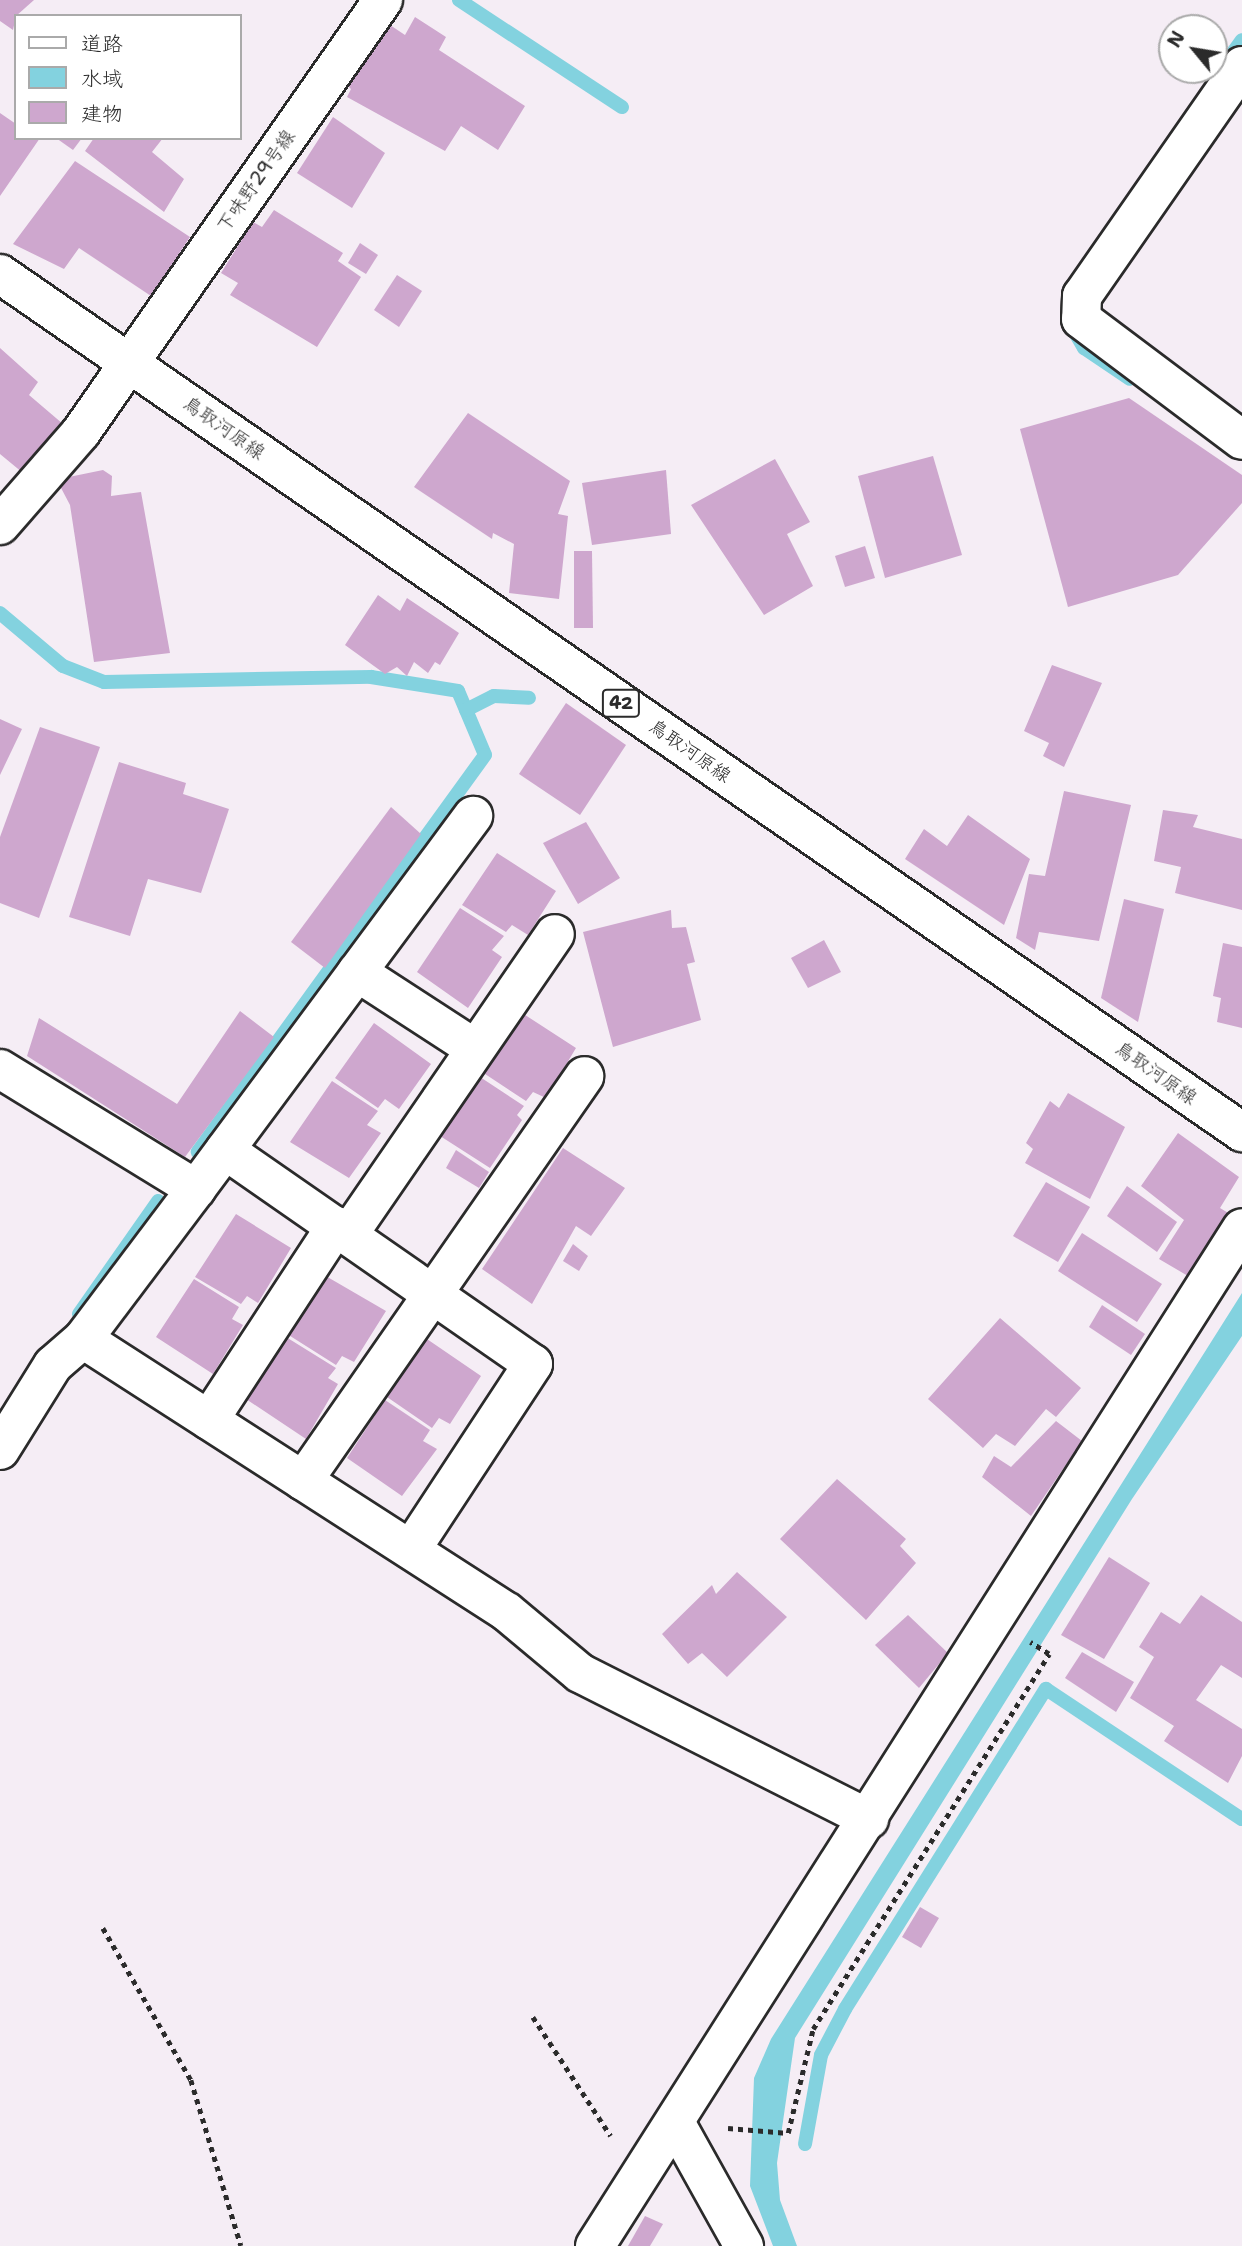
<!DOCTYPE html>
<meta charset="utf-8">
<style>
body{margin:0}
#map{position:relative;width:1242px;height:2246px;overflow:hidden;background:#f5edf5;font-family:"Shantell Sans","Klee One",sans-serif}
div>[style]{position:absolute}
.water>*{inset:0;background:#83d2df}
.stream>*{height:14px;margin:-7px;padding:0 7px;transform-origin:7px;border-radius:7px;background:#83d2df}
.building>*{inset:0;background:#cea7ce}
.path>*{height:4.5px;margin-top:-2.25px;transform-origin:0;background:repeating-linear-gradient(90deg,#2b2b2b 0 5px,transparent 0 10px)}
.roads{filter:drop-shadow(2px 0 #2b2b2b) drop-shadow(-2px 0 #2b2b2b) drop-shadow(0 2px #2b2b2b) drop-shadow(0 -2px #2b2b2b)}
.minor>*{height:38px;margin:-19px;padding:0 19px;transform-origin:19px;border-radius:19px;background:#fff}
.primary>*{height:38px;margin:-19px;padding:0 19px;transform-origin:19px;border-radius:19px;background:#fff}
span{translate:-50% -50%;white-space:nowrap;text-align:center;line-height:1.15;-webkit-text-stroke:5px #fff;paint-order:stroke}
.shield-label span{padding:2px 5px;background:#fff;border:2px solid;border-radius:5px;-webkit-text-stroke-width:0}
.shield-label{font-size:18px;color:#2b2b2b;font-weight:700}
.street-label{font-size:19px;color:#2b2b2b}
.legend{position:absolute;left:14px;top:14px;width:228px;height:126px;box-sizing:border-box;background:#fff;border:2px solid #aaa;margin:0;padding:9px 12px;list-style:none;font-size:21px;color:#2b2b2b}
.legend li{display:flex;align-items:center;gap:14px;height:35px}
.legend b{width:35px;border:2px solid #aaa}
.north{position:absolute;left:1158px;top:14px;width:70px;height:70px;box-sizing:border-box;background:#fff;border:2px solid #aaa;border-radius:50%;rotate:300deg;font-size:19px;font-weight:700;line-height:28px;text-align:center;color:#2b2b2b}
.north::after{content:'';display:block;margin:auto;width:24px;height:32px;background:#2b2b2b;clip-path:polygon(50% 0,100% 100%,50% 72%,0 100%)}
</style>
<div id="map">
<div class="water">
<i style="clip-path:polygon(1242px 1293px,1242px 1336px,1132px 1499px,795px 2038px,777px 2163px,780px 2200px,797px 2246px,773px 2246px,750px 2186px,754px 2078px,771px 2039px)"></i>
</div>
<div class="stream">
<i style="left:459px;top:0;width:195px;rotate:33.3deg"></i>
<i style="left:1226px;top:62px;width:27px;rotate:-54deg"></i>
<i style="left:1073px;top:329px;width:22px;rotate:60deg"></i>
<i style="left:1084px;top:348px;width:55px;rotate:34deg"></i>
<i style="left:0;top:613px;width:82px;rotate:40.1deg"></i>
<i style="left:63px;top:666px;width:44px;rotate:21.3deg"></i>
<i style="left:104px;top:682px;width:267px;rotate:-1.1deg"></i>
<i style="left:371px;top:677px;width:88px;rotate:9.1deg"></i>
<i style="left:458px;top:691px;width:69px;rotate:67.1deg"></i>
<i style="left:485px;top:755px;width:490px;rotate:125.9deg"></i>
<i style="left:466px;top:710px;width:31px;rotate:-27deg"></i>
<i style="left:494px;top:696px;width:35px;rotate:3deg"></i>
<i style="left:79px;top:1314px;width:138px;rotate:-55deg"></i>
<i style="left:805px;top:2144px;width:90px;rotate:-79.8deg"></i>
<i style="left:821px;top:2055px;width:52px;rotate:-62.4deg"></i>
<i style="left:845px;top:2009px;width:378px;rotate:-57.9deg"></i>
<i style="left:1046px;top:1689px;width:235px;rotate:33.6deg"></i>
</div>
<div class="building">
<i style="clip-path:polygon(0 0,34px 0,16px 16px,13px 30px,0 21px)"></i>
<i style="clip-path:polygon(415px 17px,446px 37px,439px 50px,525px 106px,498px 150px,461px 126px,445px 151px,347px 97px,351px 89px,346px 84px,369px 48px,374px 51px,390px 25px,405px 35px)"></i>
<i style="clip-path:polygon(0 113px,16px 124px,16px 138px,40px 138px,0 196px)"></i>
<i style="clip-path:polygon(333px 117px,385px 153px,352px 208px,297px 173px)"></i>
<i style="clip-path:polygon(56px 138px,82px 138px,73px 150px)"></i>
<i style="clip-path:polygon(94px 138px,163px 138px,152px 152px,184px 179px,164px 212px,85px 151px)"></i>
<i style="clip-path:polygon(75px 161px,190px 237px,151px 296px,79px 248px,64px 269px,13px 244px)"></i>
<i style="clip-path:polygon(274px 210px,343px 253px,338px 261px,361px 277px,317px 347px,230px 295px,238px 283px,221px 273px,253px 222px,262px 227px)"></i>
<i style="clip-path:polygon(360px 243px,378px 255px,366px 274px,348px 263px)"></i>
<i style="clip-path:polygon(397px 275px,422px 291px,399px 327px,374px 310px)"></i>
<i style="clip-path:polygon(0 348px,38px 382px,29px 395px,63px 424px,23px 473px,0 454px)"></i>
<i style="clip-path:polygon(1129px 398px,1242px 475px,1242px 503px,1178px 575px,1068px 607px,1020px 429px)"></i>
<i style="clip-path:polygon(468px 413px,570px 481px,558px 514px,568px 516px,559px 599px,509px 593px,514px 544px,493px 533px,492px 539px,414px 487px)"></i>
<i style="clip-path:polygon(933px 456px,962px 555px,885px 578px,858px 476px)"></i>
<i style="clip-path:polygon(775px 459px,810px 522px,787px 534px,813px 586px,764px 615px,691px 505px)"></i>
<i style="clip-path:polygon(103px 470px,112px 476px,111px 496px,141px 492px,170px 653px,94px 662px,70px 505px,60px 486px,64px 478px)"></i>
<i style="clip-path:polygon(666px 470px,671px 534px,592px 545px,582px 483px)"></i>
<i style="clip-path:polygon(865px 546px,875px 578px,845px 587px,835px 556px)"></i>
<i style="clip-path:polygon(574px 551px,592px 551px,593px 628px,574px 628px)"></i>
<i style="clip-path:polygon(378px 595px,400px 611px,407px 598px,459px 633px,440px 665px,435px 662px,428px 673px,414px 662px,407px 676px,397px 667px,385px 674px,345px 645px)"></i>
<i style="clip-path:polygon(1052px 665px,1102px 683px,1064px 767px,1043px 756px,1049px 743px,1024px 731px)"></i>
<i style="clip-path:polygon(566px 703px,626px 745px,580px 815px,519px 774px)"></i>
<i style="clip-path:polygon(0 719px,22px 729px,0 775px)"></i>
<i style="clip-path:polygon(40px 727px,100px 747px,39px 918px,0 903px,0 837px)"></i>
<i style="clip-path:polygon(119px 762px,186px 783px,183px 794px,229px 809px,201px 893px,148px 879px,130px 936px,69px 917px)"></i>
<i style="clip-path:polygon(1064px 791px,1131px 805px,1099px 941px,1039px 932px,1035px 950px,1016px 938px,1029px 874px,1045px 876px)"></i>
<i style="clip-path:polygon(391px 807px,421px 834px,325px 968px,291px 942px)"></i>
<i style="clip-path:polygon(1163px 810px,1198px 815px,1193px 827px,1242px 839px,1242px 910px,1175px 893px,1181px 867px,1154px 861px)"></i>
<i style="clip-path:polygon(968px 815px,1030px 859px,1004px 925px,905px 859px,924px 829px,947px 846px)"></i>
<i style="clip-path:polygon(586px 822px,620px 878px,578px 904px,543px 843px)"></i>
<i style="clip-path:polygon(497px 853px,556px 891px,528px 935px,512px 925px,506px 932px,462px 905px)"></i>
<i style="clip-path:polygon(1124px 899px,1164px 909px,1138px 1022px,1101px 998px)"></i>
<i style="clip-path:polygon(460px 908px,504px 936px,492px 950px,502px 957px,468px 1008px,417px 972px)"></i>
<i style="clip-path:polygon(671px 910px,672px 928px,686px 927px,695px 962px,687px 964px,701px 1020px,613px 1047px,583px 932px)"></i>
<i style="clip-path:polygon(824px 940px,841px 972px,808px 988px,791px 958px)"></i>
<i style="clip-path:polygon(1223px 943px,1242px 947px,1242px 1028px,1217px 1022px,1221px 998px,1213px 996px)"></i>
<i style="clip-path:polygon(240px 1011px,274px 1037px,185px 1157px,27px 1056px,39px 1018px,177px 1104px)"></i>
<i style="clip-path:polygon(519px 1011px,576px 1048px,546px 1098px,533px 1092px,526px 1101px,479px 1070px)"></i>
<i style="clip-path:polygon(374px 1023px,431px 1064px,399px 1109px,385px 1099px,378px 1108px,335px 1078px)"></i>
<i style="clip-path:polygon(477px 1075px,524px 1106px,517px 1115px,522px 1120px,490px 1168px,437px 1134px)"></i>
<i style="clip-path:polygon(332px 1081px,378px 1111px,367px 1125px,381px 1133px,349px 1178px,290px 1142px)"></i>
<i style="clip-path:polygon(1068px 1093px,1125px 1127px,1090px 1199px,1025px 1163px,1033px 1149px,1026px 1143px,1050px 1101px,1059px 1108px)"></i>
<i style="clip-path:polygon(1178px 1133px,1239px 1177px,1220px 1208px,1230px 1214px,1188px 1276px,1159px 1259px,1184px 1220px,1141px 1186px)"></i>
<i style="clip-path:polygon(563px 1148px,625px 1188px,591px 1236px,576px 1226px,532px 1304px,482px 1269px)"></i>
<i style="clip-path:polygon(456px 1150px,489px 1172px,479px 1188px,446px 1168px)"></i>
<i style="clip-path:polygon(1046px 1182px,1090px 1207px,1058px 1262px,1013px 1236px)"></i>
<i style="clip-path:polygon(1127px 1186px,1177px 1222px,1157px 1252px,1107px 1216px)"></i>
<i style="clip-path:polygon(236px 1214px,291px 1248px,258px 1303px,247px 1296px,241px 1304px,195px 1277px)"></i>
<i style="clip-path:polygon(1082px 1233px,1162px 1284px,1137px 1322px,1058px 1271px)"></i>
<i style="clip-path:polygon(573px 1244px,588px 1256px,579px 1271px,563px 1261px)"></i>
<i style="clip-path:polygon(324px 1275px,386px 1311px,354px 1362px,342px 1356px,336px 1365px,287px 1334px)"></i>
<i style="clip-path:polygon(194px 1279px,239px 1307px,232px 1319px,243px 1325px,213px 1374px,156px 1337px)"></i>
<i style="clip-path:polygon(1102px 1305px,1145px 1334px,1131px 1355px,1089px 1327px)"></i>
<i style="clip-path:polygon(1000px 1318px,1081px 1388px,1056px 1417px,1046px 1409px,1015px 1446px,996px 1434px,983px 1448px,928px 1399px)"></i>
<i style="clip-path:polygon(286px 1337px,336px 1368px,328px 1378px,338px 1384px,306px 1439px,246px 1399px)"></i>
<i style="clip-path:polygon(424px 1337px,481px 1376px,450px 1424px,439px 1418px,432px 1428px,387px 1397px)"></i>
<i style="clip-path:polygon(385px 1400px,430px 1430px,423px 1441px,437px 1449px,402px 1496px,347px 1458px)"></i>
<i style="clip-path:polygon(1056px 1421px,1082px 1441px,1031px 1516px,982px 1477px,994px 1456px,1011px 1467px)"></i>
<i style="clip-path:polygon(837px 1479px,906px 1539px,900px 1546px,916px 1563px,866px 1620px,780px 1539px)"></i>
<i style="clip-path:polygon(1109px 1557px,1150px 1583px,1104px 1659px,1061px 1635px)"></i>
<i style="clip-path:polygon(737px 1572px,787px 1617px,727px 1677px,702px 1653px,688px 1664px,662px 1634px,712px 1585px,716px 1594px)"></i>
<i style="clip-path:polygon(1201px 1595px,1242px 1622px,1242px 1678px,1221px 1665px,1196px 1700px,1242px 1729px,1242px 1756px,1228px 1783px,1164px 1741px,1174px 1726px,1130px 1698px,1154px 1657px,1139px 1647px,1161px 1612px,1180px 1624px)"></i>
<i style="clip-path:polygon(908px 1615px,948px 1653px,919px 1688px,875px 1645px)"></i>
<i style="clip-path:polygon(1082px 1652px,1134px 1682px,1116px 1712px,1065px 1678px)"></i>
<i style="clip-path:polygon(920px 1907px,939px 1918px,921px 1948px,902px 1937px)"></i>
<i style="clip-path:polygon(645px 2216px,663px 2224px,650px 2246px,628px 2246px)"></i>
</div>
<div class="path">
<i style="left:103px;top:1928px;width:176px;rotate:59.9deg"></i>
<i style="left:191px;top:2080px;width:173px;rotate:73.2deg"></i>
<i style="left:533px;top:2017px;width:142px;rotate:56.8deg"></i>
<i style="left:728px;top:2128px;width:60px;rotate:4.8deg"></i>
<i style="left:788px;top:2133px;width:107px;rotate:-76.5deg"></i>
<i style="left:813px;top:2029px;width:443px;rotate:-57.8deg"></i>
<i style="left:1049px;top:1654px;width:22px;rotate:-148deg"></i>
</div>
<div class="roads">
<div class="minor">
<i style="left:1242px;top:66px;width:280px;rotate:124.8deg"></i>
<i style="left:1082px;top:296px;width:23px;rotate:92deg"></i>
<i style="left:1081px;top:319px;width:201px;rotate:36.9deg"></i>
<i style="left:0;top:525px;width:123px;rotate:-48.9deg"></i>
<i style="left:81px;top:432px;width:527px;rotate:-55.04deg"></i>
<i style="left:357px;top:972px;width:140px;rotate:33deg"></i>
<i style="left:0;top:1069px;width:230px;rotate:31.5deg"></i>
<i style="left:196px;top:1189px;width:465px;rotate:-53.4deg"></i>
<i style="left:225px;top:1150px;width:375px;rotate:34.8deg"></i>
<i style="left:533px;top:1364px;width:222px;rotate:123.3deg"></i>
<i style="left:348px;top:1235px;width:365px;rotate:-55.5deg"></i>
<i style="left:83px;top:1339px;width:504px;rotate:32.78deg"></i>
<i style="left:507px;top:1612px;width:95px;rotate:39.9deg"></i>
<i style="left:580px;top:1673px;width:324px;rotate:26.8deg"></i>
<i style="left:209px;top:1420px;width:232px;rotate:-56.8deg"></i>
<i style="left:0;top:1450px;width:100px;rotate:-58.1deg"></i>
<i style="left:53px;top:1365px;width:40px;rotate:-41deg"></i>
<i style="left:83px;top:1339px;width:188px;rotate:-53deg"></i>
<i style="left:303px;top:1481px;width:493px;rotate:-55.2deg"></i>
<i style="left:676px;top:2124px;width:140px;rotate:60.9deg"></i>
<i style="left:595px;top:2246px;width:1206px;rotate:-57.56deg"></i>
</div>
<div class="primary">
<i style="left:0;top:274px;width:1510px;rotate:34.64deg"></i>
</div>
</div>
<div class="shield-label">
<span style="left:621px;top:703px">42</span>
</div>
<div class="street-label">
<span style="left:256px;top:181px;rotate:-55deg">下味野29号線</span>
<span style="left:224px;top:428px;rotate:35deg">鳥取河原線</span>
<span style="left:690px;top:751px;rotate:35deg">鳥取河原線</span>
<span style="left:1156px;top:1073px;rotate:35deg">鳥取河原線</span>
</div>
<ul class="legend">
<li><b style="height:9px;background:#fff"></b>道路</li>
<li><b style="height:19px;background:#83d2df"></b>水域</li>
<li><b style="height:19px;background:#cea7ce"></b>建物</li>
</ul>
<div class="north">N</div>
</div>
